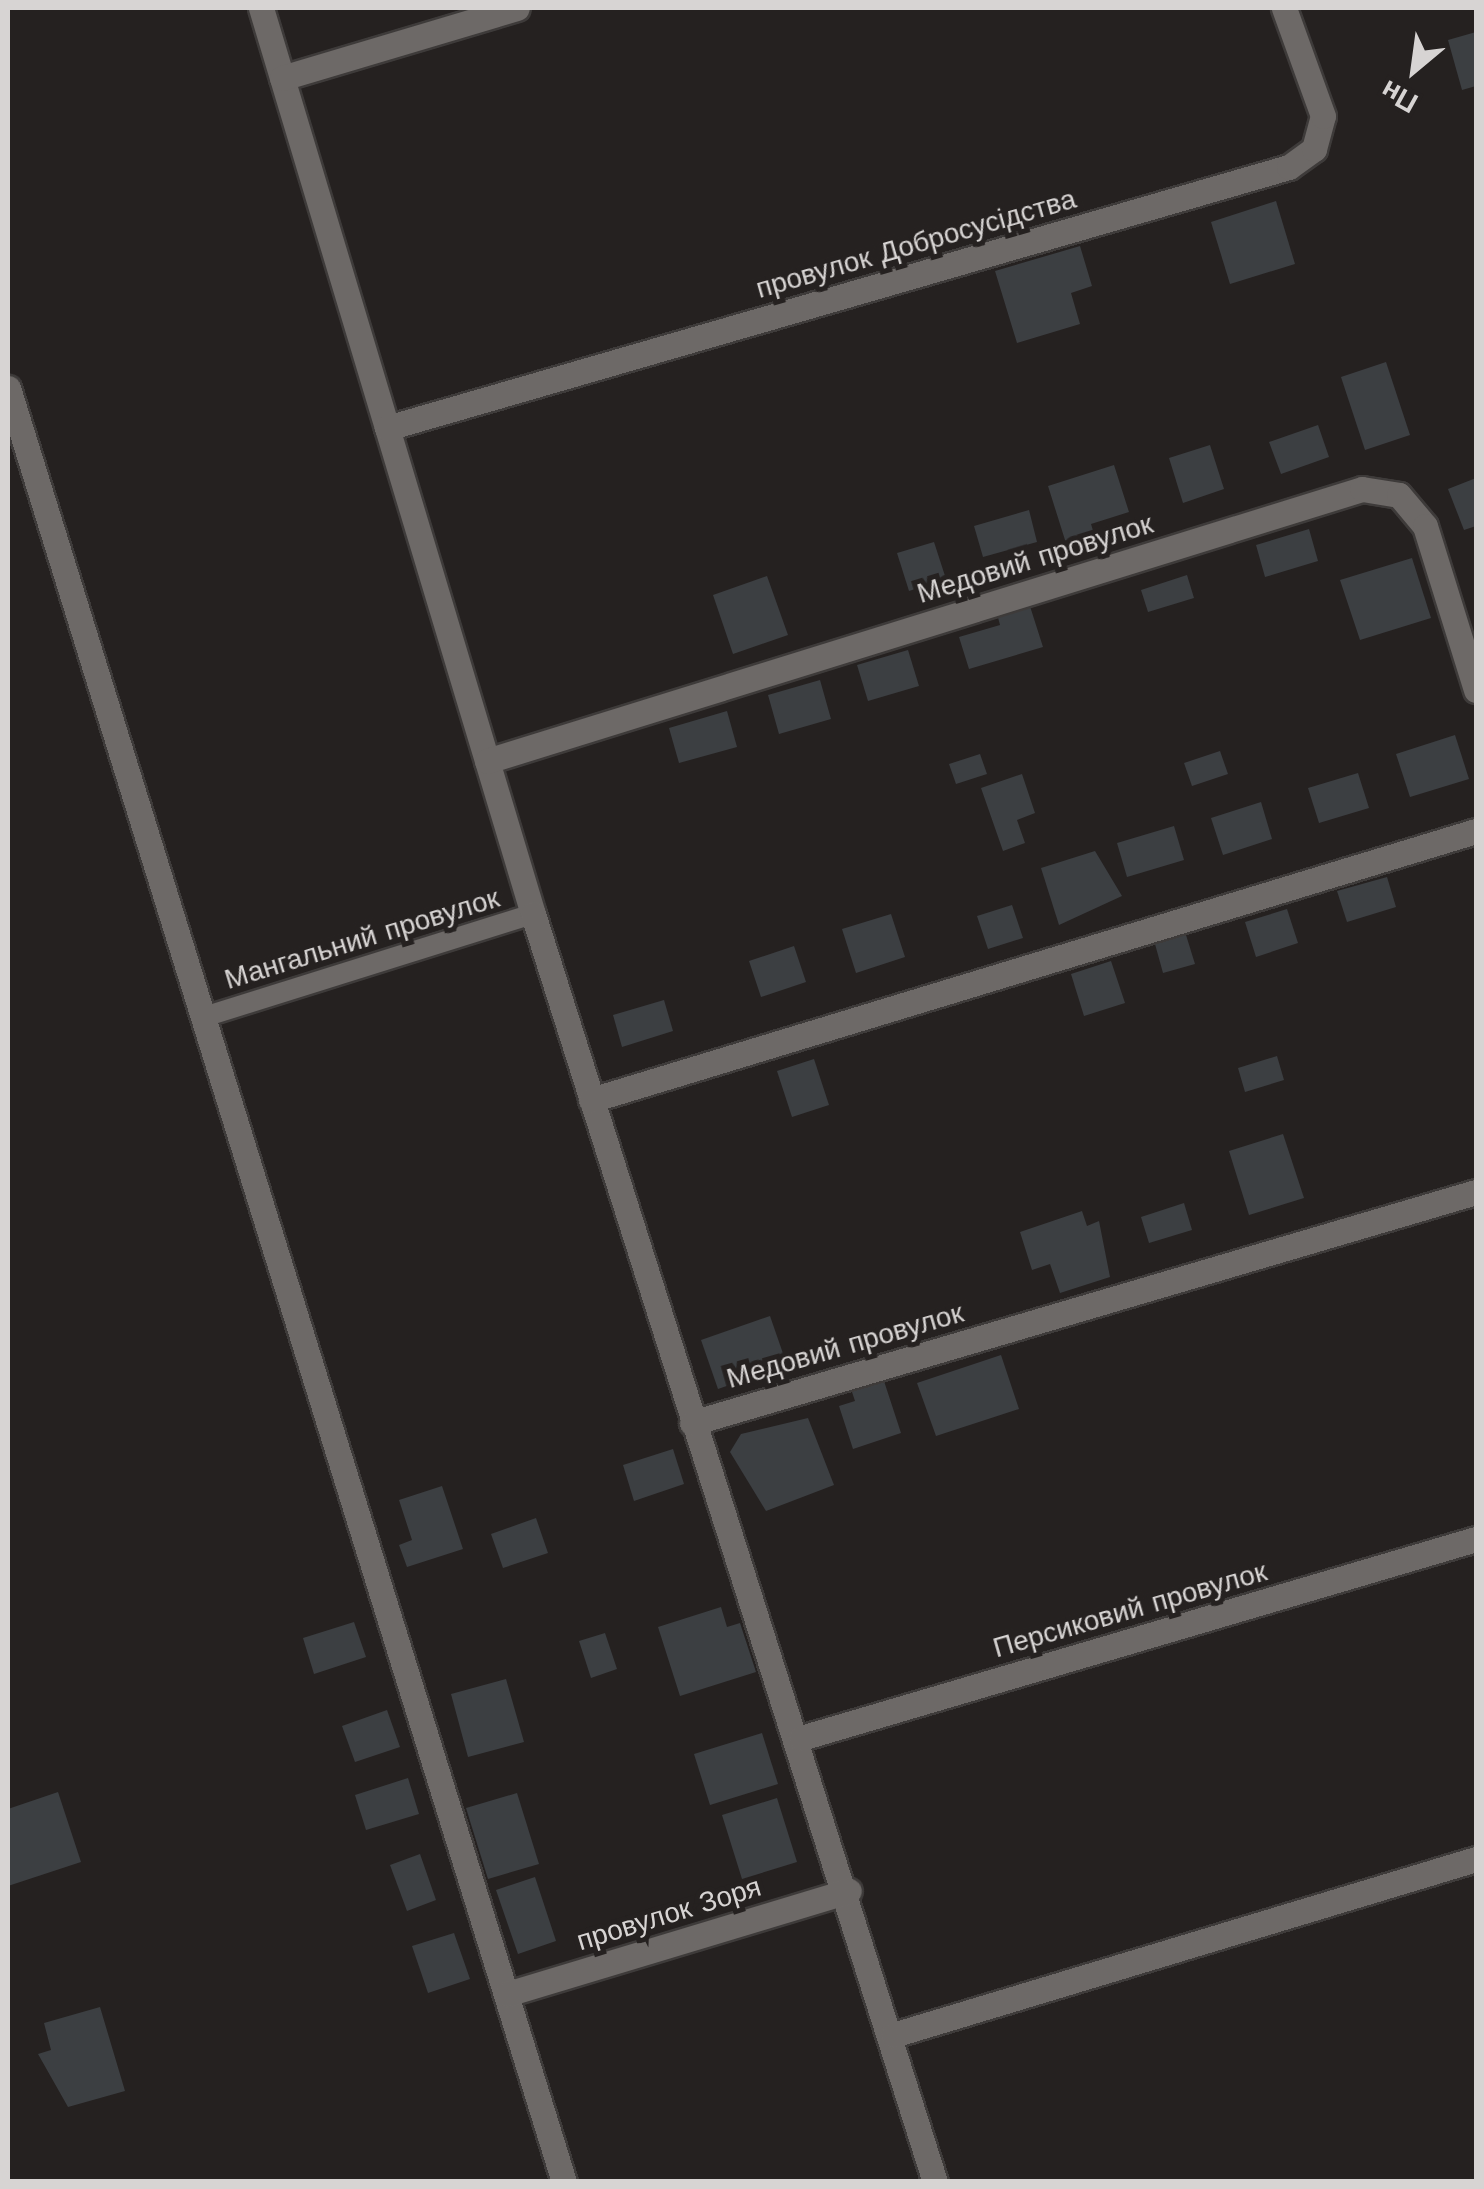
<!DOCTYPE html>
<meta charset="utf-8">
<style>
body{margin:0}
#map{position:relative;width:1484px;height:2189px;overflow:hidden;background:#252120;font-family:"Work Sans",sans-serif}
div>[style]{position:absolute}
.building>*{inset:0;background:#3c3f42}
.roads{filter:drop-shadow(2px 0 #3e3b3a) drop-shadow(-2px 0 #3e3b3a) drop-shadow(0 2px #3e3b3a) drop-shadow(0 -2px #3e3b3a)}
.service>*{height:20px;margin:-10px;padding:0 10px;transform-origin:10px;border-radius:10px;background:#6d6967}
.minor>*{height:25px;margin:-12.5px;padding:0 12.5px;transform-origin:12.5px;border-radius:12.5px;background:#6d6967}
span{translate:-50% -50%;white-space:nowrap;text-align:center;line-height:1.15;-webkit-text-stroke:10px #252120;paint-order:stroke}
.street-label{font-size:28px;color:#d7d4d3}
.frame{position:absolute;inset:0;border:10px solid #d7d4d3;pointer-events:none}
.north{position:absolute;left:1364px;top:20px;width:100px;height:100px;-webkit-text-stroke:8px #252120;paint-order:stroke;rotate:209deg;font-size:28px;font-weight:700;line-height:40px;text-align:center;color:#d7d4d3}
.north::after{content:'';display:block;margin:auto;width:35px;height:45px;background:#d7d4d3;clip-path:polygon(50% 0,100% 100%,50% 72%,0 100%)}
</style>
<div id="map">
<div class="building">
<i style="clip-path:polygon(1476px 32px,1476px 86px,1462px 90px,1448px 40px)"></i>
<i style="clip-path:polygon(1276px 201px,1295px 264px,1230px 284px,1211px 222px)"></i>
<i style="clip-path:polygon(1080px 246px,1092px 286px,1071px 293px,1080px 324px,1017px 343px,995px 271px)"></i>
<i style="clip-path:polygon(1386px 362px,1410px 435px,1365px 450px,1341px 377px)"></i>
<i style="clip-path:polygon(1318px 425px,1329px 457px,1281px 474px,1269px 442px)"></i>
<i style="clip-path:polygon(1210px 445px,1224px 489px,1183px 503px,1169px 458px)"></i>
<i style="clip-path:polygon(1114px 465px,1129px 512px,1091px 524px,1099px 550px,1071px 559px,1048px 486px)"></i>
<i style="clip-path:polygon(1476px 478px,1476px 526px,1464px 530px,1448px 489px)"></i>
<i style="clip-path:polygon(1029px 510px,1037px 542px,983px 557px,974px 526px)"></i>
<i style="clip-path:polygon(1309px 529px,1318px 561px,1265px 577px,1256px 545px)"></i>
<i style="clip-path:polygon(934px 542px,946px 579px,909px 591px,897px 553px)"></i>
<i style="clip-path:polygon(1412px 558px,1431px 618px,1360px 640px,1340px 580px)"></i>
<i style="clip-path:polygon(1187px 575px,1194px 598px,1148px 612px,1141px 590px)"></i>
<i style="clip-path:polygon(767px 576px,788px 635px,733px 654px,713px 595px)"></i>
<i style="clip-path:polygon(1028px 600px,1043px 647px,969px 669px,959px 637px,1000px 625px,996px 610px)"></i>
<i style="clip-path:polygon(908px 650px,919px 686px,868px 701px,857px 665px)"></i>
<i style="clip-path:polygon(820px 680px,831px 719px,779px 734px,768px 695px)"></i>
<i style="clip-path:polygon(727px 711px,737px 747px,679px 763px,669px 728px)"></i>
<i style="clip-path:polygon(1455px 735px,1469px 779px,1410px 797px,1396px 754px)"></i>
<i style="clip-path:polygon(1220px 751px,1228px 774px,1192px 786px,1184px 763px)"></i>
<i style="clip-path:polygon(980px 754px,987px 774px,956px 784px,949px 764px)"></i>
<i style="clip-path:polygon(1358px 773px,1369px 808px,1319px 823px,1308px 788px)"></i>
<i style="clip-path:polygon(1022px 774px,1035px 813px,1017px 820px,1025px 843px,1003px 851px,981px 788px)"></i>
<i style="clip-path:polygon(1261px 802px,1272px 839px,1223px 855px,1211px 818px)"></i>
<i style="clip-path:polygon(1174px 826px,1184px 860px,1127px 877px,1117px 843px)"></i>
<i style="clip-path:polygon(1095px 851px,1122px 896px,1059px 925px,1041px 868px)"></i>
<i style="clip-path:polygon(1387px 877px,1396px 907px,1347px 922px,1337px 891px)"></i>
<i style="clip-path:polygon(1012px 905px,1023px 938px,988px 949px,977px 916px)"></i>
<i style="clip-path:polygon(1287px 909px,1298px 943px,1256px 957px,1245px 922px)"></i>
<i style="clip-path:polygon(891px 914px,905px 957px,856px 973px,842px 929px)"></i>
<i style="clip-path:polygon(1186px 935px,1195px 964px,1163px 973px,1155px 944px)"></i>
<i style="clip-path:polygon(794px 946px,806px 982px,761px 997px,749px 961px)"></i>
<i style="clip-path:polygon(1111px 961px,1125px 1003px,1084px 1016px,1071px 974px)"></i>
<i style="clip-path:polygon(664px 1000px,673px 1031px,622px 1047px,613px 1015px)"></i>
<i style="clip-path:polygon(1277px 1056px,1284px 1080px,1245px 1092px,1238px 1068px)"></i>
<i style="clip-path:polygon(814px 1059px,829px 1105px,792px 1117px,777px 1071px)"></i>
<i style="clip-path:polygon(1283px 1134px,1304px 1198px,1249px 1215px,1229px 1151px)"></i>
<i style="clip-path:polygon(1184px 1203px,1192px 1230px,1149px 1243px,1141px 1217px)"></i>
<i style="clip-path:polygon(1082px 1211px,1087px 1226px,1099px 1221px,1110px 1277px,1060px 1293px,1050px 1264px,1032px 1270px,1020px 1232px)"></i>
<i style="clip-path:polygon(770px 1316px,787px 1365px,718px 1389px,701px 1340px)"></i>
<i style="clip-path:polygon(1001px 1355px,1019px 1409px,936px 1436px,917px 1383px)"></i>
<i style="clip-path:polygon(883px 1378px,901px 1433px,853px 1449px,839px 1406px,855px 1401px,851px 1389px)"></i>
<i style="clip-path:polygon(808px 1418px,834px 1485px,766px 1511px,730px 1452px,741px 1434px)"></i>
<i style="clip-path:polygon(673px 1449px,684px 1484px,634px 1501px,623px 1465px)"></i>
<i style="clip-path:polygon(442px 1486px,463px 1549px,407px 1567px,399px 1545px,412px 1540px,399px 1500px)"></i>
<i style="clip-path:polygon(536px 1518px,548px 1553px,503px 1568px,491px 1534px)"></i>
<i style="clip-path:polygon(721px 1607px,727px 1627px,740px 1623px,756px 1672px,680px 1696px,658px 1627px)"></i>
<i style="clip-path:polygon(354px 1622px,366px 1657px,314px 1674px,303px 1638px)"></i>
<i style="clip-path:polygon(605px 1633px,617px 1669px,591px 1678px,579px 1641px)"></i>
<i style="clip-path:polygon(506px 1679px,524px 1742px,468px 1757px,451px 1694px)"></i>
<i style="clip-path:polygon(387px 1710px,400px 1747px,355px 1762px,342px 1726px)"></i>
<i style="clip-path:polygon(762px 1733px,778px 1784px,710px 1805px,694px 1754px)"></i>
<i style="clip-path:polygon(408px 1778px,419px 1814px,366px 1830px,355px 1795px)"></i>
<i style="clip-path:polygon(58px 1792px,81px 1862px,8px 1886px,8px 1809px)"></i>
<i style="clip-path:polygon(517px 1793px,539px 1864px,488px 1879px,466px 1808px)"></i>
<i style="clip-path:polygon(777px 1798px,797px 1862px,742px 1879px,722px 1815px)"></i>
<i style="clip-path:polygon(420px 1854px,436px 1900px,407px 1911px,390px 1865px)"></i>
<i style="clip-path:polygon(535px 1877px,556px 1941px,518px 1954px,496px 1890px)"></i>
<i style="clip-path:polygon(454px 1933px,470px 1979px,428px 1993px,412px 1946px)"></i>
<i style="clip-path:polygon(100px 2007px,125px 2091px,68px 2107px,38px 2054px,51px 2050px,44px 2023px)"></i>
</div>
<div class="roads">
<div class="service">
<i style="left:207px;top:1016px;width:342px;rotate:-17.4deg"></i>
</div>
<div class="minor">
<i style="left:261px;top:8px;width:946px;rotate:73.29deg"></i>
<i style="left:533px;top:914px;width:1330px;rotate:72.41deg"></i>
<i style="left:282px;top:78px;width:245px;rotate:-16.6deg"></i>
<i style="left:8px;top:388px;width:1878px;rotate:72.78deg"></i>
<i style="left:387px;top:428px;width:939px;rotate:-16.14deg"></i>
<i style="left:1289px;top:167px;width:31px;rotate:-36deg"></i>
<i style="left:1314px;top:149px;width:34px;rotate:-75deg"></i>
<i style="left:1323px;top:116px;width:115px;rotate:-109.9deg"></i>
<i style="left:487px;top:761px;width:916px;rotate:-17.27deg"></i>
<i style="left:1362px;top:489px;width:37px;rotate:9deg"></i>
<i style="left:1399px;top:495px;width:40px;rotate:50deg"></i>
<i style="left:1425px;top:526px;width:172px;rotate:72.7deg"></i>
<i style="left:591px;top:1100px;width:925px;rotate:-16.91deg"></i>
<i style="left:692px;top:1423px;width:817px;rotate:-16.42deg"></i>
<i style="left:801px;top:1738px;width:704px;rotate:-16.43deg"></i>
<i style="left:507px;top:1994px;width:357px;rotate:-16.8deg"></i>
<i style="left:893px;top:2035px;width:609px;rotate:-16.8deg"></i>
</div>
</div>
<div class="street-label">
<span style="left:916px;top:244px;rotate:-16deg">провулок Добросусідства</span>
<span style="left:1035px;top:559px;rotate:-17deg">Медовий провулок</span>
<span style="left:362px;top:939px;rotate:-17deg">Мангальний провулок</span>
<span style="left:845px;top:1346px;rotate:-16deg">Медовий провулок</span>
<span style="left:1130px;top:1610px;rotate:-16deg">Персиковий провулок</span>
<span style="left:669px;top:1914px;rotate:-17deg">провулок Зоря</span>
</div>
<div class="frame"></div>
<div class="north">Пн</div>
</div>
